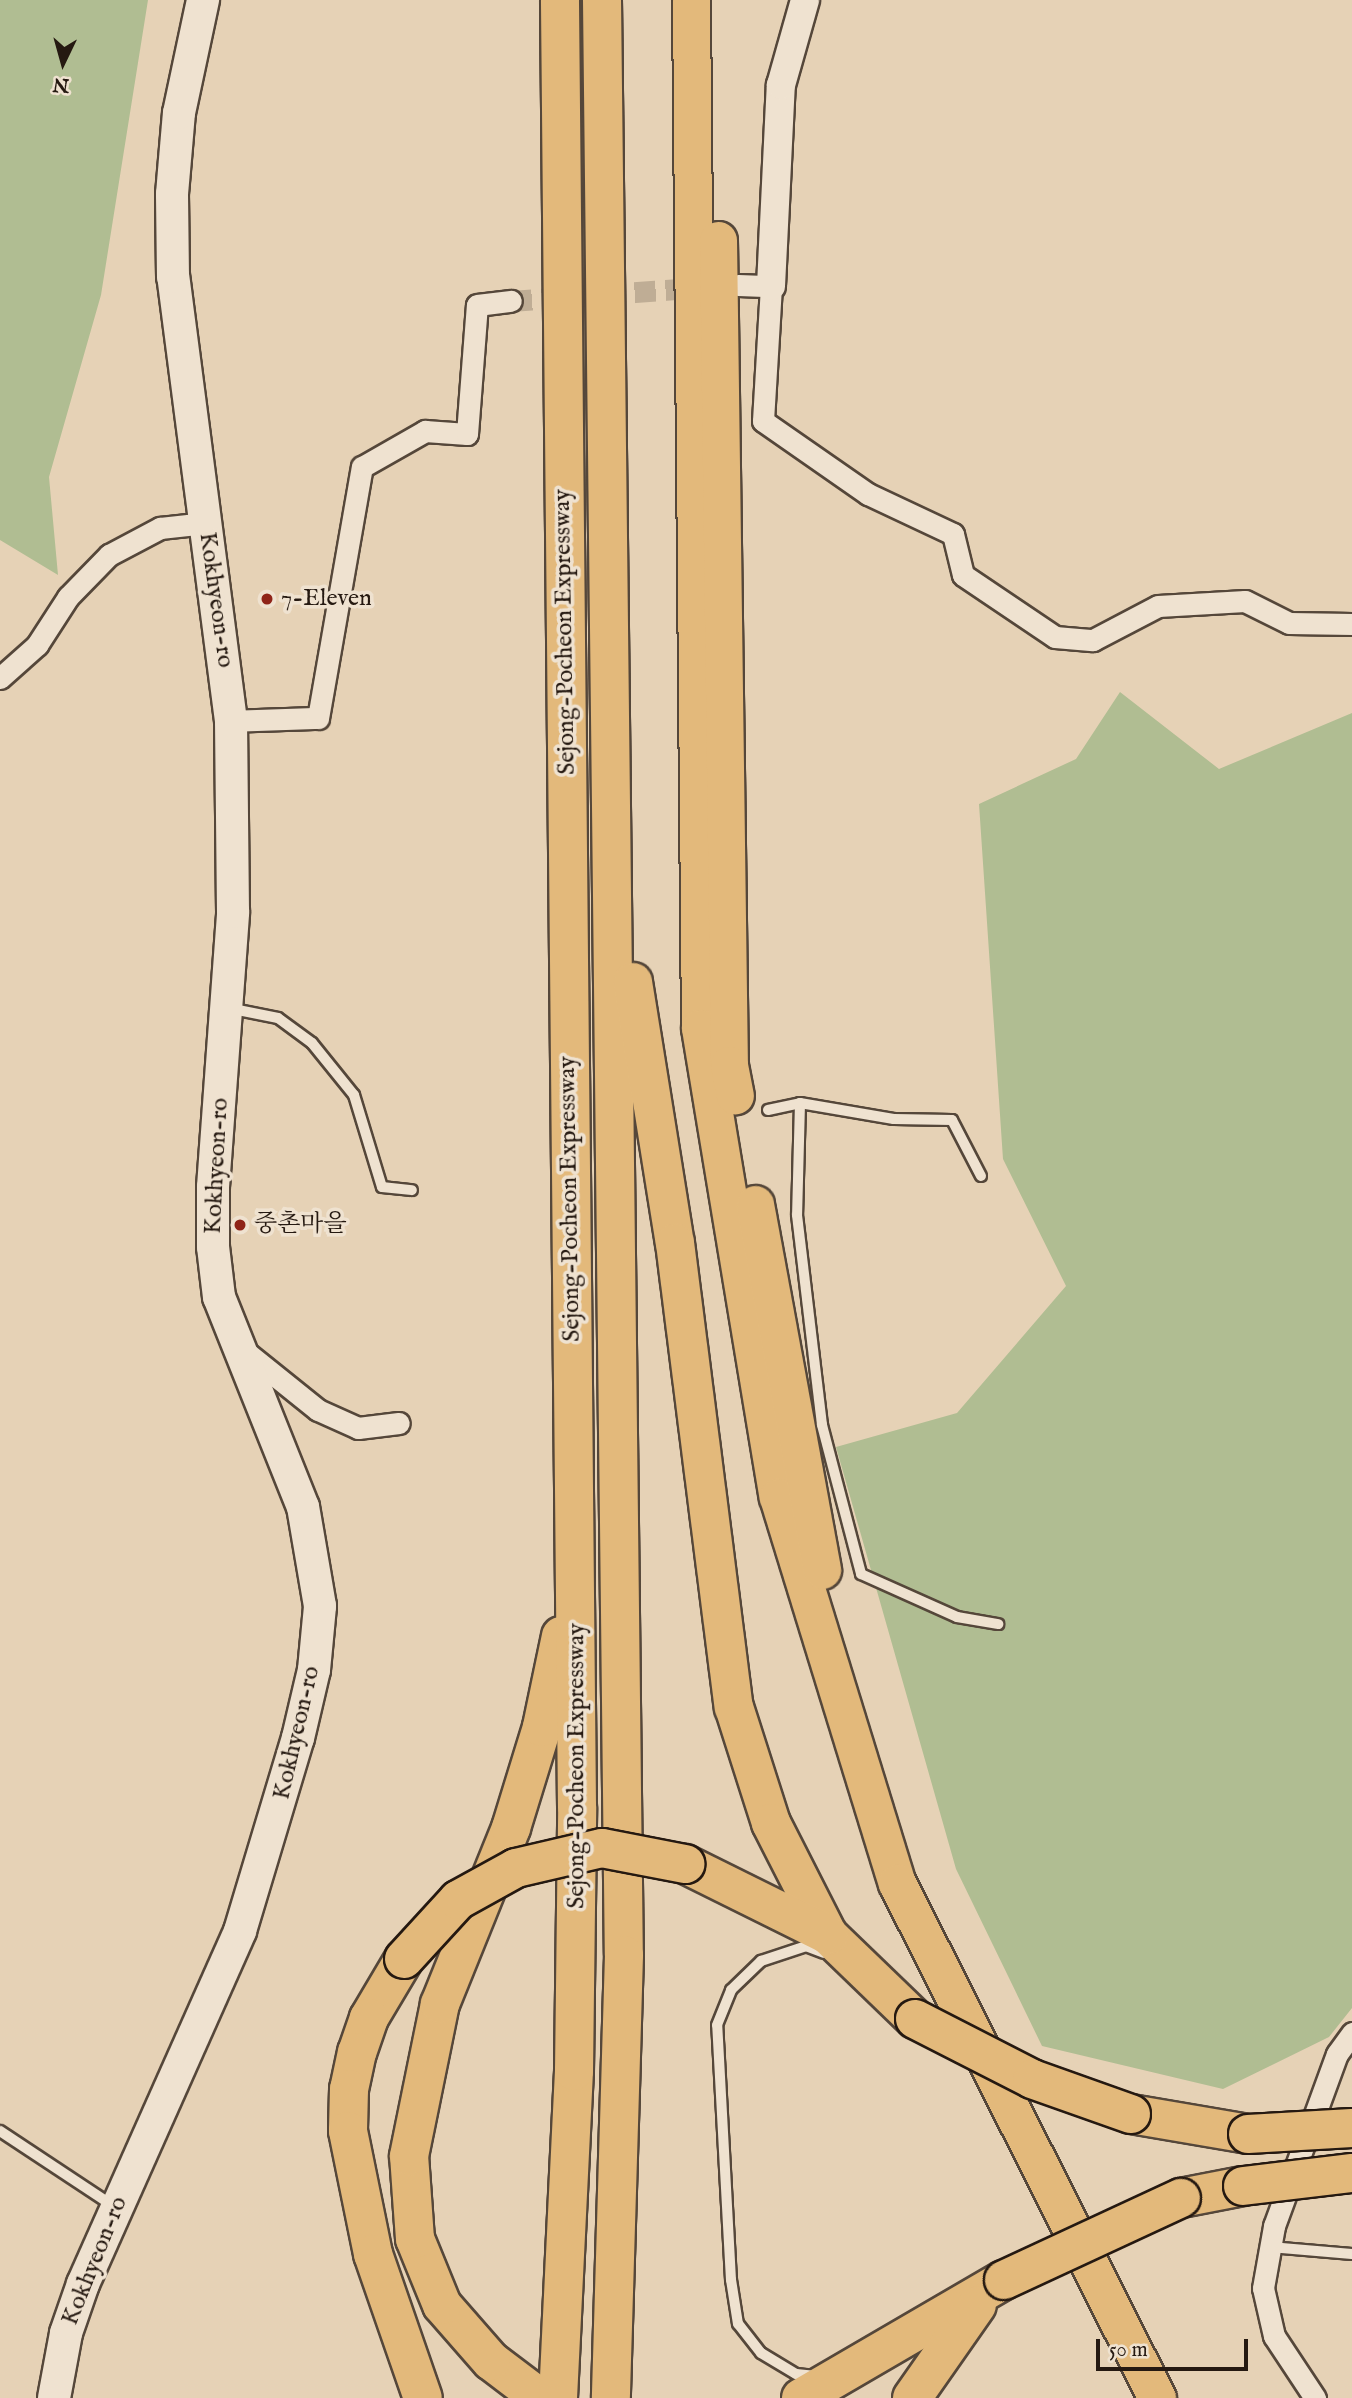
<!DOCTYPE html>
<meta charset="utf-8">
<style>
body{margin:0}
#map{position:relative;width:1352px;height:2398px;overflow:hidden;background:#e6d2b6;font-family:"IM FELL English","Noto Serif KR",serif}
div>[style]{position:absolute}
.green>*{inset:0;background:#b0bd92}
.minor-tunnel>*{height:21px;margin-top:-10.5px;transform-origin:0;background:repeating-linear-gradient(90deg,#bfad95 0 21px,transparent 0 31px)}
.roads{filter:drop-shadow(2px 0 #55473a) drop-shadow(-2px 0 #55473a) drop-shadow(0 2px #55473a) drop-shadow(0 -2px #55473a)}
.service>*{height:10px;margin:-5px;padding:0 5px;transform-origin:5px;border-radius:5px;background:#efe2d0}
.minor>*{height:21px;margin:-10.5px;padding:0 10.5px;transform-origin:10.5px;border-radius:10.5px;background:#efe2d0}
.tertiary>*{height:28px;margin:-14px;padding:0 14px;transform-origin:14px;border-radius:14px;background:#efe2d0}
.secondary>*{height:32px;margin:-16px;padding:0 16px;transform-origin:16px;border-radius:16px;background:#efe2d0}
.trunk>*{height:37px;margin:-18.5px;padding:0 18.5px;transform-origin:18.5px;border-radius:18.5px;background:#e3b97b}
.motorway>*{height:38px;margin:-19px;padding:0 19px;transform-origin:19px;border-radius:19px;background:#e3b97b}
.bridges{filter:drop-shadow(2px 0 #251911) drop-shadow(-2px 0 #251911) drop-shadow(0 2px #251911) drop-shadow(0 -2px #251911)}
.motorway-bridge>*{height:38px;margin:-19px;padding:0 19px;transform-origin:19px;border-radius:19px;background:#e3b97b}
.dots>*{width:19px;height:19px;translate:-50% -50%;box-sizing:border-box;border:4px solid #efe2d0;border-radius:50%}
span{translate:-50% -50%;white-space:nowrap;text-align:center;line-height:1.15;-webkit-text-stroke:7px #efe2d0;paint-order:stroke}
.poi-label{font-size:24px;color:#251911}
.left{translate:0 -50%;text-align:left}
.street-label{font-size:24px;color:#251911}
.north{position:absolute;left:28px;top:28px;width:70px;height:70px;-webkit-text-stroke:5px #efe2d0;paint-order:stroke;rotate:185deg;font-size:19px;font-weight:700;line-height:28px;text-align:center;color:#251911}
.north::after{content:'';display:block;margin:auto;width:24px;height:32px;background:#251911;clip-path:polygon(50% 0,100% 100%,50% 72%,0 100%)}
.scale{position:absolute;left:1096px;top:2339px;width:152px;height:32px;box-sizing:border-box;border:4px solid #251911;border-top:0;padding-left:9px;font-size:21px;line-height:24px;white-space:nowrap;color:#251911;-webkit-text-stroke:5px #efe2d0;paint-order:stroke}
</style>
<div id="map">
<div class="green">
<i style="clip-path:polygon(0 0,148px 0,101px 295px,49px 477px,58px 575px,0 540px)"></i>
<i style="clip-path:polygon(1120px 692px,1219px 769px,1352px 713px,1352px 2008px,1329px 2037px,1223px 2089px,1042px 2046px,956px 1869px,836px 1447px,957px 1413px,1066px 1286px,1003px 1159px,979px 804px,1076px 759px)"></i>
</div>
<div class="minor-tunnel">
<i style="left:511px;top:301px;width:194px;rotate:-4.1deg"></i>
</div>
<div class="roads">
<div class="service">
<i style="left:228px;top:1008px;width:51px;rotate:11.3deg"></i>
<i style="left:278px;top:1018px;width:42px;rotate:36.3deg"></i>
<i style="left:312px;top:1043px;width:67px;rotate:51.1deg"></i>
<i style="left:354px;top:1095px;width:96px;rotate:73.1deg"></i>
<i style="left:382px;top:1187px;width:30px;rotate:6deg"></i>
<i style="left:800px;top:1103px;width:95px;rotate:9.7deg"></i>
<i style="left:894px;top:1119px;width:58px;rotate:1deg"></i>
<i style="left:952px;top:1120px;width:63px;rotate:62.6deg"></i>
<i style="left:768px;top:1110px;width:33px;rotate:-12deg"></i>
<i style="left:800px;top:1103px;width:112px;rotate:91.5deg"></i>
<i style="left:797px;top:1215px;width:211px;rotate:83.2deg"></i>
<i style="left:822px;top:1425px;width:154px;rotate:75.3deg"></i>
<i style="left:861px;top:1574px;width:105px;rotate:24.1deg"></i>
<i style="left:957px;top:1617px;width:42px;rotate:9.7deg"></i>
<i style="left:0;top:2131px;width:138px;rotate:33.5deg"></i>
<i style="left:1270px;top:2247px;width:82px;rotate:4.9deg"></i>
<i style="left:816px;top:2376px;width:20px;rotate:-174deg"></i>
<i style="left:796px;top:2374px;width:41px;rotate:-149deg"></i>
<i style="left:761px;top:2353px;width:37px;rotate:-128deg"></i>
<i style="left:738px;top:2324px;width:45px;rotate:-99deg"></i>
<i style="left:731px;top:2280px;width:255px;rotate:-93.1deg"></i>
<i style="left:717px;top:2025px;width:38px;rotate:-68deg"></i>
<i style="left:731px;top:1990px;width:42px;rotate:-44deg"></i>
<i style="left:761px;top:1961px;width:47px;rotate:-18.4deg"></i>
<i style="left:806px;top:1946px;width:19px;rotate:21deg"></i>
</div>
<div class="minor">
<i style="left:738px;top:285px;width:33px;rotate:2deg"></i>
<i style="left:771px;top:286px;width:135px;rotate:93.4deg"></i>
<i style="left:763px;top:421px;width:128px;rotate:34.8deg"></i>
<i style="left:868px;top:494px;width:94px;rotate:25.2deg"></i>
<i style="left:953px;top:534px;width:42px;rotate:76.3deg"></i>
<i style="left:963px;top:575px;width:111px;rotate:34deg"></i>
<i style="left:1055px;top:637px;width:38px;rotate:5deg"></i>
<i style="left:1093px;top:640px;width:73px;rotate:-27.6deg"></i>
<i style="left:1158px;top:606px;width:87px;rotate:-3.3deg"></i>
<i style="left:1245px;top:601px;width:49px;rotate:26.6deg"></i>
<i style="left:1289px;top:623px;width:63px;rotate:0.9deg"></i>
<i style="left:0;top:678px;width:50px;rotate:-41.7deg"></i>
<i style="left:37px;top:645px;width:57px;rotate:-57.1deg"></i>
<i style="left:68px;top:597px;width:59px;rotate:-45.7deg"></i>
<i style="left:109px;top:555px;width:58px;rotate:-27.9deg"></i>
<i style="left:160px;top:528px;width:46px;rotate:-6.2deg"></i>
<i style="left:231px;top:721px;width:87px;rotate:-2deg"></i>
<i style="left:318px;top:718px;width:255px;rotate:-80.1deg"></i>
<i style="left:362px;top:467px;width:73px;rotate:-29.7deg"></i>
<i style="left:425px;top:431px;width:42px;rotate:4.1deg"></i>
<i style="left:467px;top:434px;width:129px;rotate:-85.6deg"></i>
<i style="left:477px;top:305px;width:34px;rotate:-7deg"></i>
<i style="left:242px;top:1349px;width:97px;rotate:38.8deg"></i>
<i style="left:318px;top:1410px;width:44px;rotate:24.2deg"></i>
<i style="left:358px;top:1428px;width:41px;rotate:-7deg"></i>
<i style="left:1315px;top:2398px;width:74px;rotate:-123.5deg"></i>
<i style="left:1274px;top:2336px;width:49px;rotate:-102.9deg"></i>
<i style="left:1263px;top:2288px;width:63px;rotate:-79.9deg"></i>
<i style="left:1274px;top:2226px;width:183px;rotate:-69.9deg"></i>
<i style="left:1337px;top:2054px;width:26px;rotate:-54deg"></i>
</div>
<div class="tertiary">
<i style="left:771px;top:286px;width:201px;rotate:-87.2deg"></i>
<i style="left:781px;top:85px;width:88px;rotate:-74.2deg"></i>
</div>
<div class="secondary">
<i style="left:54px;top:2398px;width:66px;rotate:-79.5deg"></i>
<i style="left:66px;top:2333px;width:52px;rotate:-70.9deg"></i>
<i style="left:83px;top:2284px;width:386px;rotate:-66deg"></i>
<i style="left:240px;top:1931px;width:202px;rotate:-73.3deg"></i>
<i style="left:298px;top:1738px;width:70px;rotate:-76.8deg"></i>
<i style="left:314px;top:1670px;width:64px;rotate:-84.6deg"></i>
<i style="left:320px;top:1606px;width:100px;rotate:-99.7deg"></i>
<i style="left:303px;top:1507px;width:226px;rotate:-111.8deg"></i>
<i style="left:219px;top:1297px;width:50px;rotate:-96.8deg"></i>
<i style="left:213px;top:1247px;width:60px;rotate:-90deg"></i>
<i style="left:213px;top:1187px;width:276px;rotate:-85.8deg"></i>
<i style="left:233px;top:912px;width:191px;rotate:-90.6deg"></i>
<i style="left:231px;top:721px;width:448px;rotate:-97.4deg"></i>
<i style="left:173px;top:277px;width:83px;rotate:-90.7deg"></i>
<i style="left:172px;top:194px;width:81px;rotate:-85.1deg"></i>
<i style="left:179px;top:113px;width:116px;rotate:-78deg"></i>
</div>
<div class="trunk">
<i style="left:691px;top:0;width:1028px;rotate:89.5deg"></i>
<i style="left:700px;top:1028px;width:475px;rotate:80.6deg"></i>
<i style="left:778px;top:1497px;width:404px;rotate:72.9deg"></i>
<i style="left:897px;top:1883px;width:577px;rotate:63.21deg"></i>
<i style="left:718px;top:240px;width:825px;rotate:89.24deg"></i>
<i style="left:729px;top:1065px;width:31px;rotate:79deg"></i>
<i style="left:755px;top:1204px;width:372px;rotate:79.6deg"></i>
</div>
<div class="motorway">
<i style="left:602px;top:0;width:1955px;rotate:89.36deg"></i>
<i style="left:624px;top:1955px;width:443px;rotate:91.7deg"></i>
<i style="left:633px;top:982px;width:264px;rotate:80.9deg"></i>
<i style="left:675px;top:1243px;width:468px;rotate:82.8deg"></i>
<i style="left:734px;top:1707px;width:122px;rotate:72.3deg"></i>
<i style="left:771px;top:1823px;width:126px;rotate:63deg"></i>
<i style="left:828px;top:1935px;width:121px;rotate:44deg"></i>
<i style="left:685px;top:1864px;width:160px;rotate:26.4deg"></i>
<i style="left:404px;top:1959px;width:69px;rotate:120.7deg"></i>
<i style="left:369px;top:2018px;width:36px;rotate:109deg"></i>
<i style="left:357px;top:2052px;width:38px;rotate:102deg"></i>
<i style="left:349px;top:2089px;width:42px;rotate:91.4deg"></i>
<i style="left:348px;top:2131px;width:126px;rotate:78.5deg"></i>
<i style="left:373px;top:2254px;width:152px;rotate:70.9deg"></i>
<i style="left:1131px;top:2114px;width:119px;rotate:9.7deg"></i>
<i style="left:1181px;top:2198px;width:63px;rotate:-11deg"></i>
<i style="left:540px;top:2398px;width:61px;rotate:-142.9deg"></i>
<i style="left:491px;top:2361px;width:74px;rotate:-131.2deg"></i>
<i style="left:442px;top:2305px;width:71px;rotate:-112.2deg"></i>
<i style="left:415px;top:2239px;width:83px;rotate:-94.1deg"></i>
<i style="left:409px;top:2156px;width:155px;rotate:-78.5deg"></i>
<i style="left:440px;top:2004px;width:190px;rotate:-68deg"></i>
<i style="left:511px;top:1828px;width:106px;rotate:-72.9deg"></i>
<i style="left:542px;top:1727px;width:93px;rotate:-78.2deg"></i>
<i style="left:558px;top:2398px;width:327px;rotate:-87.2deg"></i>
<i style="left:574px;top:2071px;width:264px;rotate:-89.3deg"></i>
<i style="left:577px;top:1807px;width:1807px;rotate:-90.54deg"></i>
<i style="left:801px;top:2398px;width:235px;rotate:-30.2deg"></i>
<i style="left:912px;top:2398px;width:113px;rotate:-55deg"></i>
</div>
</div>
<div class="bridges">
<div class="motorway-bridge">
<i style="left:404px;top:1959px;width:80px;rotate:-47.5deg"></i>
<i style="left:458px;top:1900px;width:66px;rotate:-28.9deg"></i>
<i style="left:516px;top:1868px;width:88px;rotate:-13.1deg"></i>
<i style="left:602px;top:1848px;width:85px;rotate:10.9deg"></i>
<i style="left:915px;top:2019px;width:131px;rotate:27.1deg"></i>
<i style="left:1032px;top:2079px;width:105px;rotate:19.5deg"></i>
<i style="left:1248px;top:2134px;width:104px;rotate:-3.3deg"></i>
<i style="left:1243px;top:2186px;width:110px;rotate:-6.8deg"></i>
<i style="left:1004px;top:2280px;width:195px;rotate:-24.9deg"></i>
</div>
</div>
<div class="dots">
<i style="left:267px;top:599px;background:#8f2418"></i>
<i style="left:240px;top:1225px;background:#8f2418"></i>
</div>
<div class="poi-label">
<span class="left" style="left:281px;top:599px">7-Eleven</span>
<span class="left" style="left:254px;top:1225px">중촌마을</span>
</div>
<div class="street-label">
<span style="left:216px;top:600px;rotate:82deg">Kokhyeon-ro</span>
<span style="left:565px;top:632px;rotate:-91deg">Sejong-Pocheon Expressway</span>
<span style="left:217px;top:1166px;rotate:-87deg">Kokhyeon-ro</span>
<span style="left:570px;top:1199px;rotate:-91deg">Sejong-Pocheon Expressway</span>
<span style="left:297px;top:1733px;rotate:-77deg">Kokhyeon-ro</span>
<span style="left:577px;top:1766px;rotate:-90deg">Sejong-Pocheon Expressway</span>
<span style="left:95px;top:2261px;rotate:-68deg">Kokhyeon-ro</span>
</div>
<div class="north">N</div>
<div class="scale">50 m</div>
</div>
